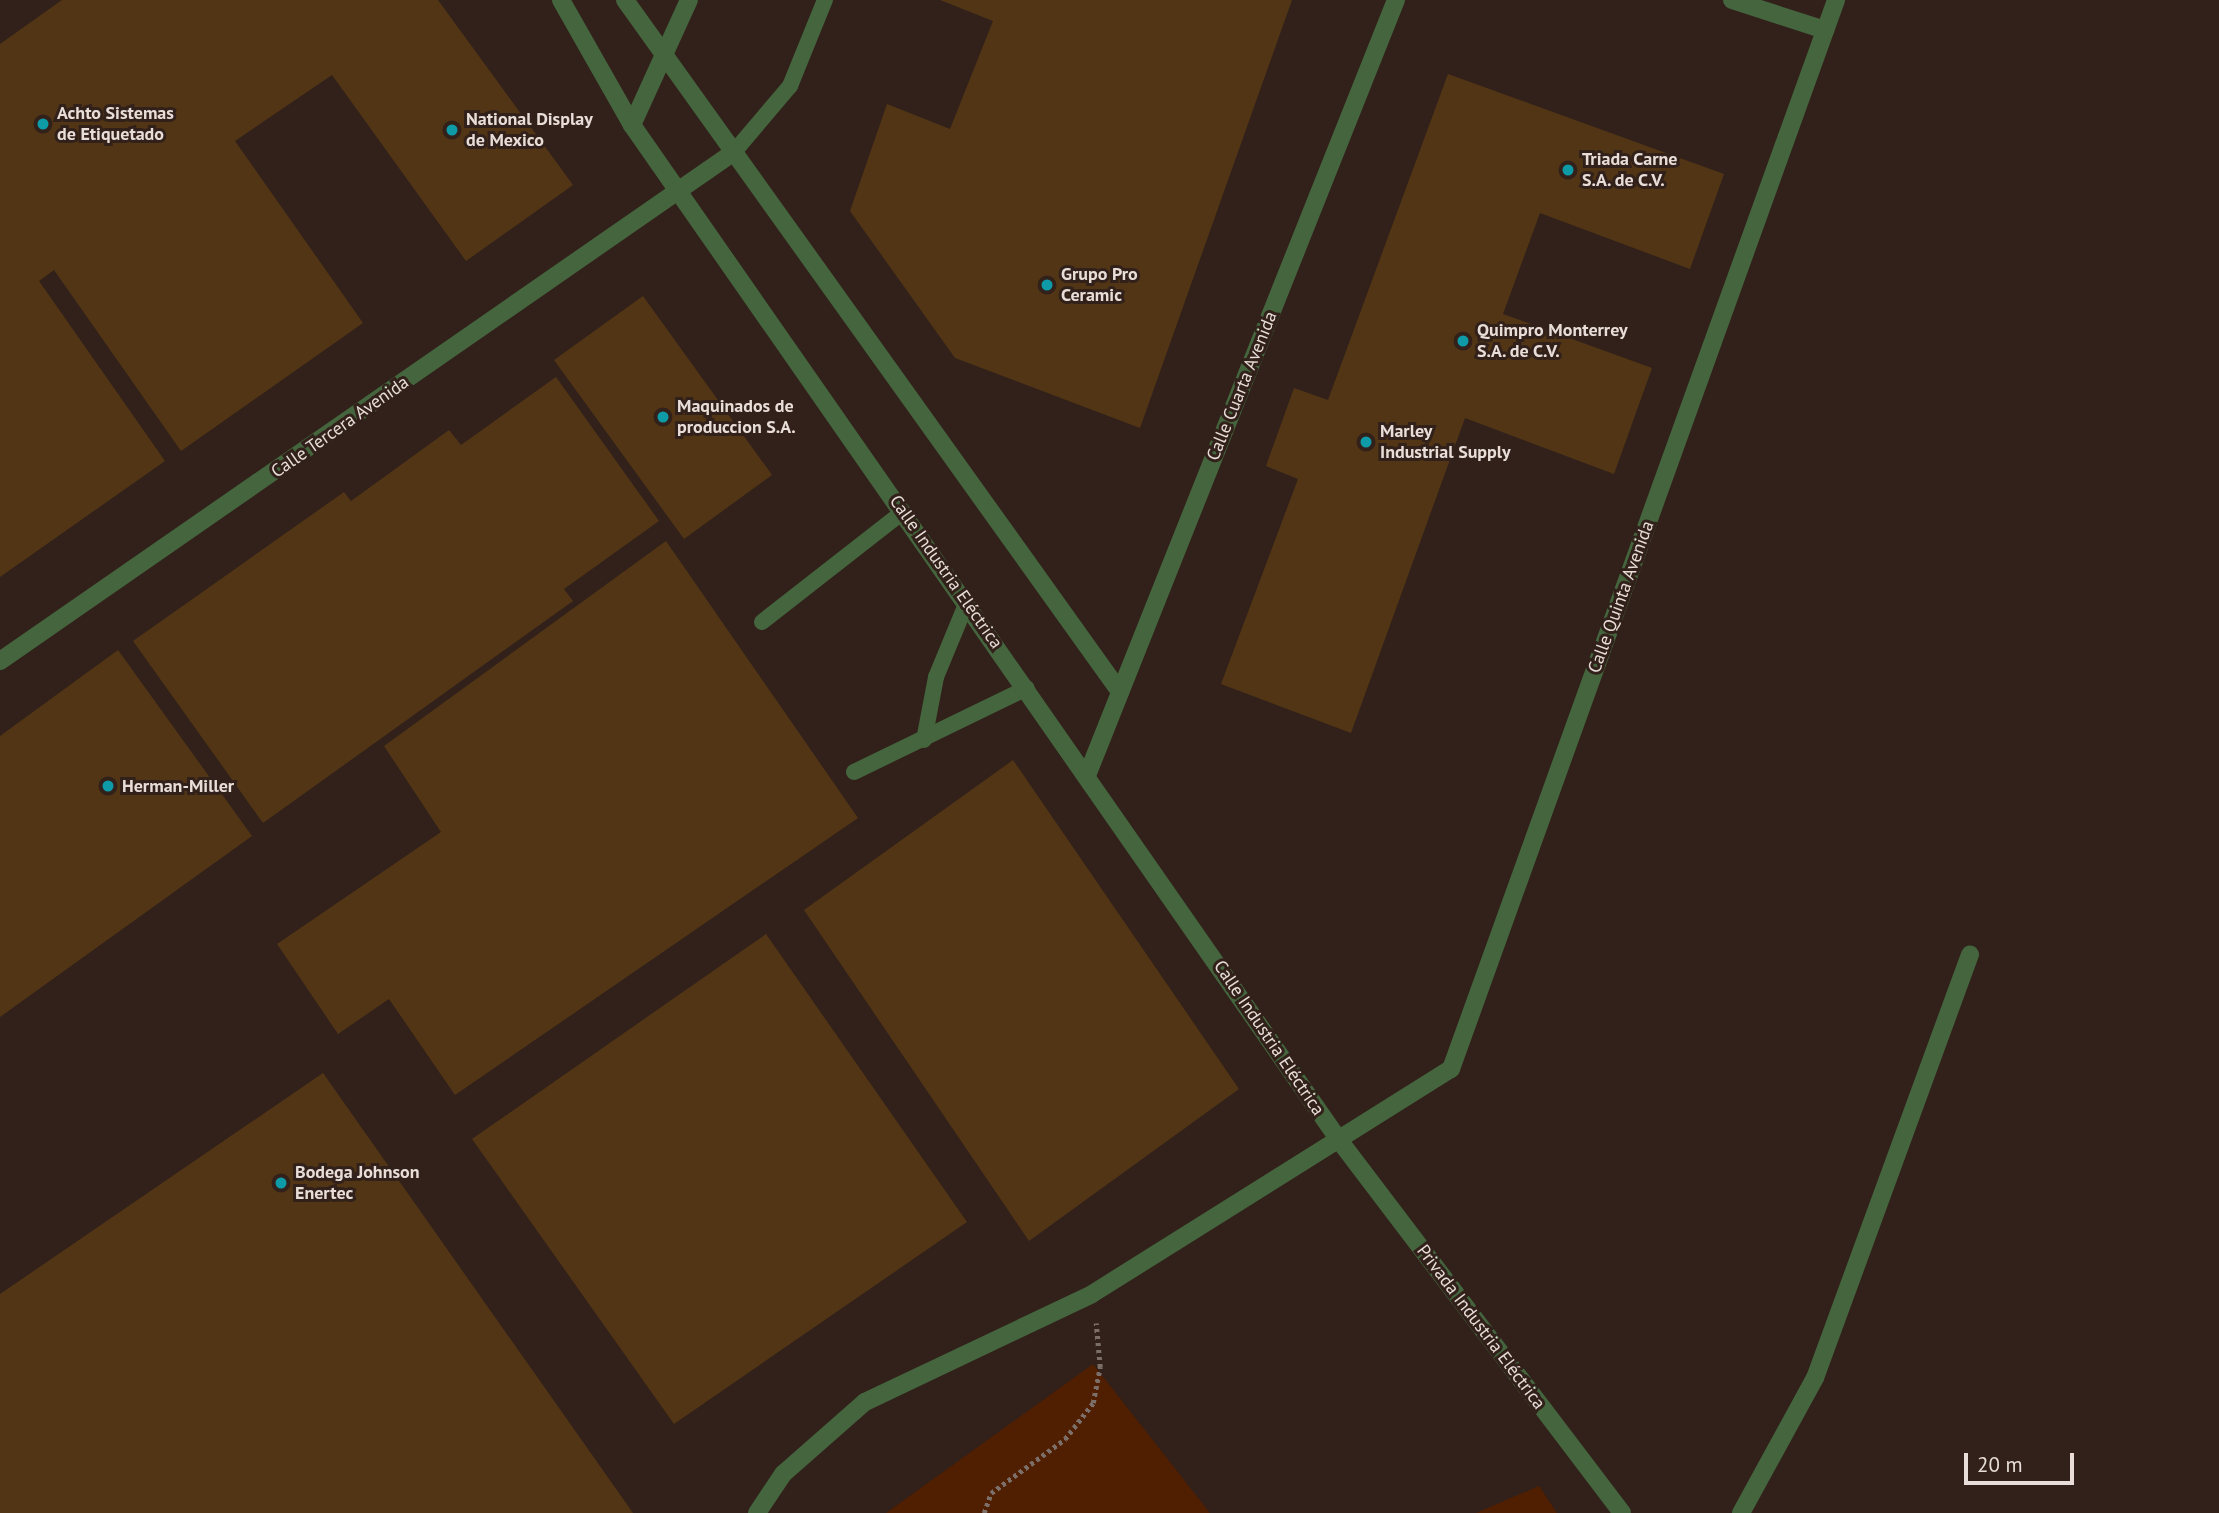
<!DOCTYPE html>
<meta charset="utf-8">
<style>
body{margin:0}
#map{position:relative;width:2219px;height:1513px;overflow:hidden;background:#31211a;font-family:"PT Sans",sans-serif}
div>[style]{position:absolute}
.green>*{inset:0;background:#501e01}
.building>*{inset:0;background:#523515}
.path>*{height:4.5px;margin-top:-2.25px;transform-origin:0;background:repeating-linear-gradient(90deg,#7c6e68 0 3.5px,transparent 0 7px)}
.service>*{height:16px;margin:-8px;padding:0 8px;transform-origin:8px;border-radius:8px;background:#44653d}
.minor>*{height:18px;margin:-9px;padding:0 9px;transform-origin:9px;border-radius:9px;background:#44653d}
.dots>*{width:19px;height:19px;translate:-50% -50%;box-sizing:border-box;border:4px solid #31211a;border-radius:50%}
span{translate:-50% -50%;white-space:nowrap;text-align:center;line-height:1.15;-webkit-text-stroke:6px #31211a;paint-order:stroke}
.poi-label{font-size:18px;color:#e8ddd8;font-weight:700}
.left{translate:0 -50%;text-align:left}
.street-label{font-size:18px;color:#e8ddd8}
.scale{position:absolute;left:1964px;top:1453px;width:110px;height:32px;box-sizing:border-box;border:4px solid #e8ddd8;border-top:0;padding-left:9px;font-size:21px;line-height:24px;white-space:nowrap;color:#e8ddd8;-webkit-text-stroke:5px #31211a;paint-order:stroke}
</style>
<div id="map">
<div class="green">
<i style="clip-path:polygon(1093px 1364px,1210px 1513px,886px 1513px)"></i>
<i style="clip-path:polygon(1539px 1486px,1557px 1513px,1476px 1513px)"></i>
</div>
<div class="building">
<i style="clip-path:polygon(62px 0,438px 0,573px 185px,466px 261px,332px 75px,235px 141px,363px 323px,181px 451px,54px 270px,39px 281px,165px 461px,0 577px,0 44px)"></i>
<i style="clip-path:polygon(940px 0,1292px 0,1140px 428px,955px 358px,850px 211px,887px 104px,950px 129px,993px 21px)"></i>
<i style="clip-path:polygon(1448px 74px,1724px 174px,1690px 269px,1540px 213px,1503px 314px,1652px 368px,1614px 474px,1465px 418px,1351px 733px,1221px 684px,1298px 479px,1266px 466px,1294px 388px,1328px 400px)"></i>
<i style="clip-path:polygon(643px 296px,772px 475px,684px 539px,554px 360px)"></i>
<i style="clip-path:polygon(556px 377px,659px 521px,564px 589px,573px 601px,263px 823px,133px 641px,344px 492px,351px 501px,449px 430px,461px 445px)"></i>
<i style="clip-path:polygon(666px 541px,858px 818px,455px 1095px,389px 999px,338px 1034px,277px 944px,441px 832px,384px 746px)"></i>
<i style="clip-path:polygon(118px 650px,252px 836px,0 1017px,0 736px)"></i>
<i style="clip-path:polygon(1013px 760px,1239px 1089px,1029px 1241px,804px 910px)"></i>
<i style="clip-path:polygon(766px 934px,967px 1222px,674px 1424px,472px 1139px)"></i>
<i style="clip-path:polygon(323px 1073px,633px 1513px,0 1513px,0 1294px)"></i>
</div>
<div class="path">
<i style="left:984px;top:1513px;width:21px;rotate:-71deg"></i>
<i style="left:991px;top:1493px;width:92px;rotate:-36.1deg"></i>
<i style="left:1065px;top:1439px;width:46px;rotate:-52.1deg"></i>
<i style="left:1093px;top:1403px;width:37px;rotate:-79deg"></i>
<i style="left:1100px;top:1367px;width:44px;rotate:-95.2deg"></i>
</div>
<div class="service">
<i style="left:734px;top:152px;width:87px;rotate:-49.7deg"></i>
<i style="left:790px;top:86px;width:93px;rotate:-67.9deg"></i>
<i style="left:762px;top:622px;width:179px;rotate:-38deg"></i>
<i style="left:924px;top:740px;width:64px;rotate:-79.2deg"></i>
<i style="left:936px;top:677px;width:81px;rotate:-67.5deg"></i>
<i style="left:854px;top:772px;width:192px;rotate:-25.9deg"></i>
</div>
<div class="minor">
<i style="left:561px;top:0;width:144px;rotate:60.4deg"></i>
<i style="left:632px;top:125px;width:1237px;rotate:55.14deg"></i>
<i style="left:1339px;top:1140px;width:468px;rotate:52.8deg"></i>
<i style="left:625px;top:0;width:851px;rotate:54.42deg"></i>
<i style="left:1732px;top:0;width:98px;rotate:17.9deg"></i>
<i style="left:632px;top:125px;width:137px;rotate:-65.5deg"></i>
<i style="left:0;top:661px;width:893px;rotate:-34.74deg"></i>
<i style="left:1088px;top:773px;width:832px;rotate:-68.28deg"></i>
<i style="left:757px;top:1513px;width:47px;rotate:-56.3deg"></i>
<i style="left:783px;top:1474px;width:109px;rotate:-41.3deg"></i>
<i style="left:865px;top:1402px;width:251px;rotate:-25.4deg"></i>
<i style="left:1092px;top:1294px;width:424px;rotate:-32.1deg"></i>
<i style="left:1451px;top:1069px;width:1136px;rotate:-70.19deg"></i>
<i style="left:1741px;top:1513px;width:154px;rotate:-61.3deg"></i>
<i style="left:1815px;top:1378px;width:451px;rotate:-69.9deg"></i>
</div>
<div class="dots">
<i style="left:43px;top:124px;background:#0f9aa8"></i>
<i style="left:452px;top:130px;background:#0f9aa8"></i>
<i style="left:1568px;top:170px;background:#0f9aa8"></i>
<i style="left:1047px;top:285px;background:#0f9aa8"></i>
<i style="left:1463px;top:341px;background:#0f9aa8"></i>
<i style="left:663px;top:417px;background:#0f9aa8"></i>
<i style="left:1366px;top:442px;background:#0f9aa8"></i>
<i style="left:108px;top:786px;background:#0f9aa8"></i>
<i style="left:281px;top:1183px;background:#0f9aa8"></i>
</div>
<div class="poi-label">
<span class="left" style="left:57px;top:124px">Achto Sistemas<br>de Etiquetado</span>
<span class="left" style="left:466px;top:130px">National Display<br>de Mexico</span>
<span class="left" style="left:1582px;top:170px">Triada Carne<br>S.A. de C.V.</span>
<span class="left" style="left:1061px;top:285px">Grupo Pro<br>Ceramic</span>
<span class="left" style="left:1477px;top:341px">Quimpro Monterrey<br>S.A. de C.V.</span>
<span class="left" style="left:677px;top:417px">Maquinados de<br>produccion S.A.</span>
<span class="left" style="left:1380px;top:442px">Marley<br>Industrial Supply</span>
<span class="left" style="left:122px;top:786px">Herman-Miller</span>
<span class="left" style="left:295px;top:1183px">Bodega Johnson<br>Enertec</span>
</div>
<div class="street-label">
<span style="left:1242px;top:386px;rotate:-68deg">Calle Cuarta Avenida</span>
<span style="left:340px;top:427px;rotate:-35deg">Calle Tercera Avenida</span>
<span style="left:946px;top:572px;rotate:55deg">Calle Industria Eléctrica</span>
<span style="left:1621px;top:597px;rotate:-70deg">Calle Quinta Avenida</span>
<span style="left:1269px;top:1038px;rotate:56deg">Calle Industria Eléctrica</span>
<span style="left:1481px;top:1327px;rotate:53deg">Privada Industria Eléctrica</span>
</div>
<div class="scale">20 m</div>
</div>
